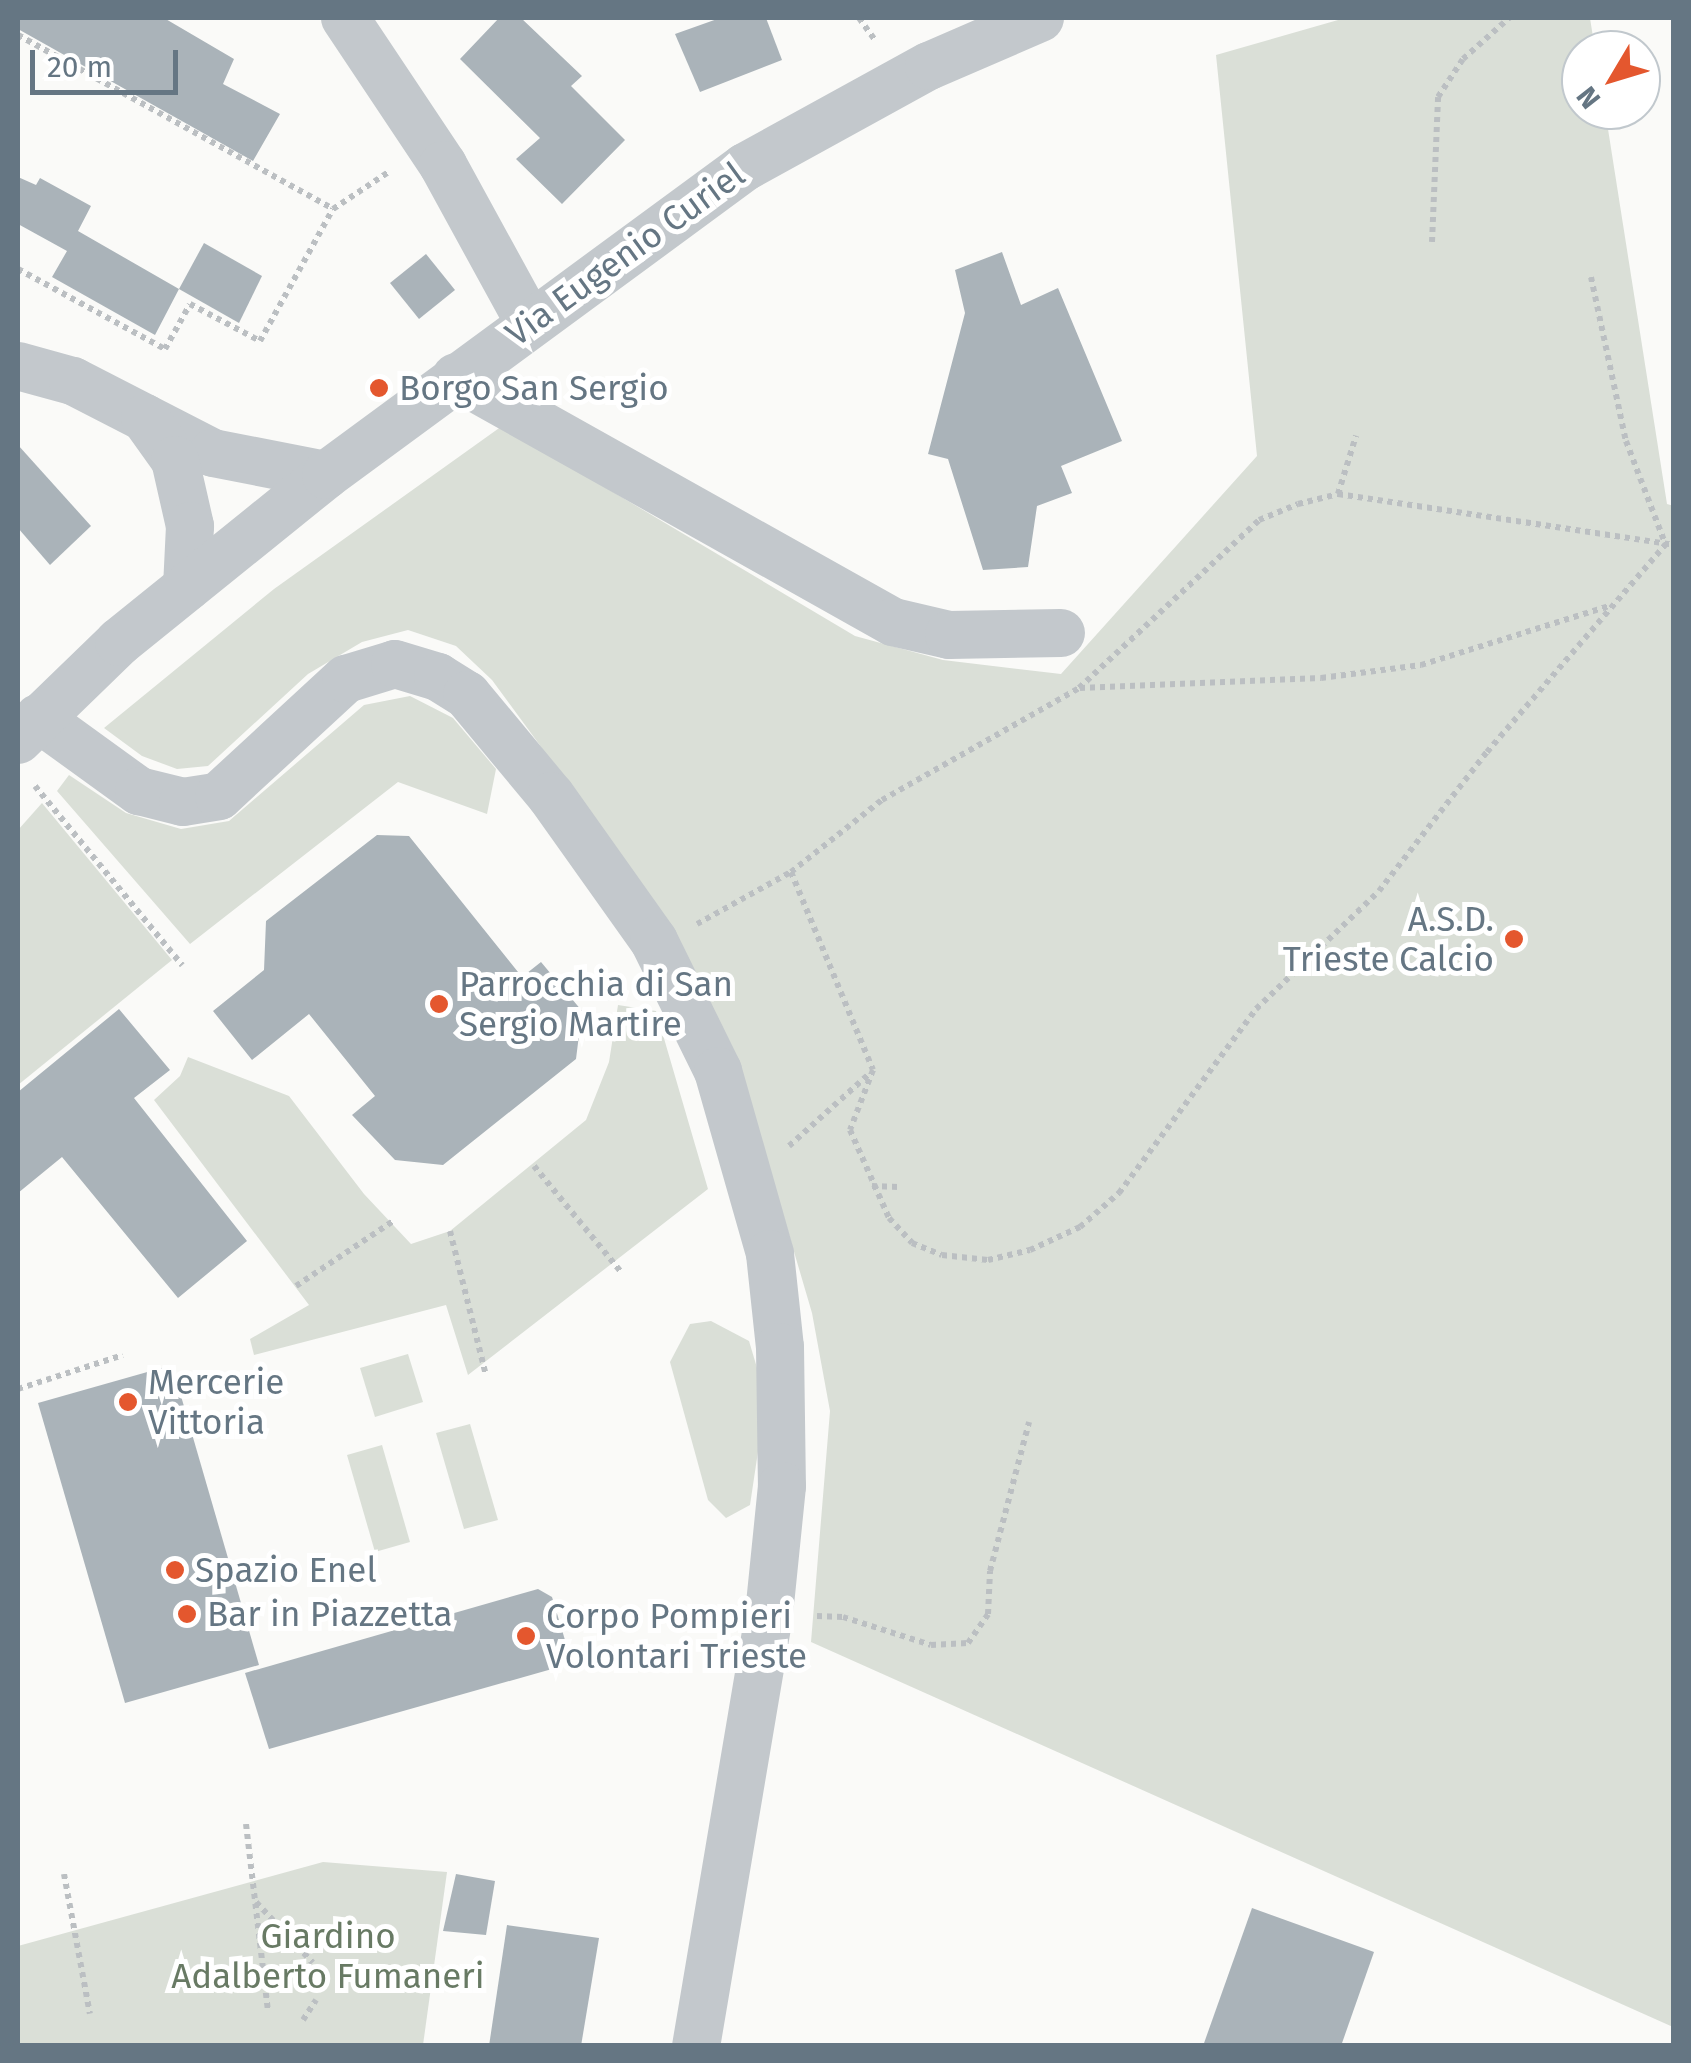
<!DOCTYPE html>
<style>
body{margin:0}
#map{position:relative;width:1691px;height:2063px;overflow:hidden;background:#fafaf8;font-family:"Fira Sans",sans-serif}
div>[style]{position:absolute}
.green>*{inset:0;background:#dadfd7}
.building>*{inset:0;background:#aab3b9}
.path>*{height:6px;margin-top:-3px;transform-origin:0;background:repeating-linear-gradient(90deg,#bbbfc2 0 5px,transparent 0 10px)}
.street>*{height:48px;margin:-24px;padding:0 24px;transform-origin:24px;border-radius:24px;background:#c3c8cc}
.dots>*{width:28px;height:28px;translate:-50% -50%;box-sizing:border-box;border:5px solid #fff;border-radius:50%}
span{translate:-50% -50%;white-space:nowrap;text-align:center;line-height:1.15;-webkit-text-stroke:10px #fff;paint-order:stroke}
.street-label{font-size:35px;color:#657683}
.poi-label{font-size:35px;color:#657683}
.left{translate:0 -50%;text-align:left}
.right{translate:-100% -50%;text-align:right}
.park-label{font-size:35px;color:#687a64}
.frame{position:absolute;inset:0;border:20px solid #657683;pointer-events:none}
.north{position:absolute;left:1561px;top:30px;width:100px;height:100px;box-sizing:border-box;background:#fff;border:2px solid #c1c8cd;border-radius:50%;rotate:232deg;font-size:28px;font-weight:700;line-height:40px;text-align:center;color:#657683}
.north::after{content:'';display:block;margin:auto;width:35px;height:45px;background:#e4572e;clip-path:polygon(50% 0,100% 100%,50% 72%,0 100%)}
.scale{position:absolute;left:30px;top:50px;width:148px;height:45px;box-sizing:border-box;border:5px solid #657683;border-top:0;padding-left:12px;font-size:30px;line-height:35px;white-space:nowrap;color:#657683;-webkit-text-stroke:8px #fff;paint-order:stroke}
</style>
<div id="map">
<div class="green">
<i style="clip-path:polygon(1345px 18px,1590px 18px,1595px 50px,1581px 50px,1581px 110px,1605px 110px,1667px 504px,1674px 506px,1673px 2027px,811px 1642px,830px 1411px,812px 1313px,758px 1129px,695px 986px,539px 744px,492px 680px,456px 646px,408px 630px,362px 642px,308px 674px,208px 766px,177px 769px,142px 756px,104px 728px,274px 589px,502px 426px,855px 636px,943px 660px,1061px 674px,1257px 456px,1216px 55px)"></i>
<i style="clip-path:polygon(410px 696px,453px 718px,496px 769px,487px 814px,398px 782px,190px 944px,57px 791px,69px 775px,126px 813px,181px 829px,229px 821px,364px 705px)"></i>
<i style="clip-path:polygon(42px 803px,172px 960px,18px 1085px,18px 830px)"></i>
<i style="clip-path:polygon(618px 1005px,656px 1011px,708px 1189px,468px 1375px,446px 1305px,254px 1355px,250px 1339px,309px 1305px,154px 1100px,180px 1076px,188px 1057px,289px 1096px,364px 1194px,411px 1244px,450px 1231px,586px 1120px,609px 1062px)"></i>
<i style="clip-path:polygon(711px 1321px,749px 1341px,766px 1398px,750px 1505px,726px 1518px,708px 1500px,670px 1362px,690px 1324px)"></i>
<i style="clip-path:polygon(408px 1354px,423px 1402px,375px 1417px,360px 1368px)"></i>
<i style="clip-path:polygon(470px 1424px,498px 1520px,464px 1529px,436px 1433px)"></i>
<i style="clip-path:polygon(382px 1445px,410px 1542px,375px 1552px,347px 1455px)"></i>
<i style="clip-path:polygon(323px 1862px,447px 1872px,423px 2045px,18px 2045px,18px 1946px)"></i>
</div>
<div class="building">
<i style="clip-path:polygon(18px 18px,164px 18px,234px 59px,223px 84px,280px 114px,253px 161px,18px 29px)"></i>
<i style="clip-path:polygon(499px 18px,521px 18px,582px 76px,571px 86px,625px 140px,562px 204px,516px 159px,540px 138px,460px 59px)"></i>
<i style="clip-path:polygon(720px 18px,766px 18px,782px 60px,700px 92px,675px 34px)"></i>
<i style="clip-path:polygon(18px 177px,36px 185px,40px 178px,91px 206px,78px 231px,179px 289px,155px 335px,52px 277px,67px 251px,18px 224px)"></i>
<i style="clip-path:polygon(204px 243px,262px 276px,239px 323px,179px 289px)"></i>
<i style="clip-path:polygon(1002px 252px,1021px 305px,1058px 288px,1122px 441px,1061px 466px,1072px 493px,1037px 506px,1028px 567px,983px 570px,948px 459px,928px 454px,965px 313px,955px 270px)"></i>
<i style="clip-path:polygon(426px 254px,455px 290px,419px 319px,390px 283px)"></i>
<i style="clip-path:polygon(18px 445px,91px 526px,50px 565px,18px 528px)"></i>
<i style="clip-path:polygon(377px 835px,409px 836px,522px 977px,541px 962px,582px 1011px,576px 1059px,443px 1165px,395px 1160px,352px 1115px,375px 1096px,309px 1014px,252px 1060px,213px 1011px,264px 970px,266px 921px)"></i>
<i style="clip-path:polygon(119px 1009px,170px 1070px,134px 1098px,247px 1241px,178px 1298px,62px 1157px,18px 1193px,18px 1092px)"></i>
<i style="clip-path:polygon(172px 1365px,259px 1665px,125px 1703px,38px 1403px)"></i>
<i style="clip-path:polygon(538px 1589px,552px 1597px,568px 1650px,559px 1667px,269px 1749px,245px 1673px)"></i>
<i style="clip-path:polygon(456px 1874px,495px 1881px,486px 1935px,443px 1931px)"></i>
<i style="clip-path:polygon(1252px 1908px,1374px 1952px,1341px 2046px,1203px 2046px)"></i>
<i style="clip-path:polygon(507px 1925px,599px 1938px,581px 2046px,489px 2046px)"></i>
</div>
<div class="path">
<i style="left:859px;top:18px;width:29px;rotate:54deg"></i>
<i style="left:18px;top:35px;width:360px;rotate:28.9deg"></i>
<i style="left:1432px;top:242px;width:145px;rotate:-87.6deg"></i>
<i style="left:1438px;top:97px;width:45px;rotate:-56.7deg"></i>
<i style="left:1463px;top:59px;width:62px;rotate:-41.7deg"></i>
<i style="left:18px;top:269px;width:167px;rotate:28.6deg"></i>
<i style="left:165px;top:349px;width:51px;rotate:-60.9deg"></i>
<i style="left:190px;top:304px;width:79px;rotate:27.9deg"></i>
<i style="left:260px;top:341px;width:151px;rotate:-61.1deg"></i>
<i style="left:333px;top:209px;width:69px;rotate:-33.7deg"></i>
<i style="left:1591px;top:277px;width:168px;rotate:78deg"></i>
<i style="left:1626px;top:441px;width:109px;rotate:69.1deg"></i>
<i style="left:1338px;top:494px;width:61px;rotate:-72.8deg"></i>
<i style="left:1080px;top:688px;width:241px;rotate:-2.4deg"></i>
<i style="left:1321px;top:678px;width:101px;rotate:-7.4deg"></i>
<i style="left:1421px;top:665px;width:200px;rotate:-17.4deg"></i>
<i style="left:35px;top:786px;width:232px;rotate:50.6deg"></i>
<i style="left:791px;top:872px;width:214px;rotate:67.5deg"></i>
<i style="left:873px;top:1070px;width:64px;rotate:111deg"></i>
<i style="left:850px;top:1130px;width:96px;rotate:66.1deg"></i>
<i style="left:889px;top:1218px;width:34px;rotate:47deg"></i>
<i style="left:912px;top:1243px;width:32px;rotate:22deg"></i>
<i style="left:942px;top:1255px;width:46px;rotate:6.2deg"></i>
<i style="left:988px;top:1260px;width:43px;rotate:-13.4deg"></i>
<i style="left:1030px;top:1250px;width:55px;rotate:-24.7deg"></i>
<i style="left:1080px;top:1227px;width:52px;rotate:-41.1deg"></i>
<i style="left:1119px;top:1193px;width:229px;rotate:-53.3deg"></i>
<i style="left:1256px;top:1009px;width:170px;rotate:-43.8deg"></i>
<i style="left:1379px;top:891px;width:176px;rotate:-52.2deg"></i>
<i style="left:1487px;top:752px;width:274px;rotate:-49.3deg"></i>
<i style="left:697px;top:924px;width:107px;rotate:-29deg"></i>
<i style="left:791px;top:872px;width:116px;rotate:-38.4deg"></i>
<i style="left:882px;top:800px;width:227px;rotate:-29.6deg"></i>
<i style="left:1079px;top:688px;width:246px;rotate:-43deg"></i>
<i style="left:1259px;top:520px;width:42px;rotate:-22.3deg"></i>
<i style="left:1298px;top:504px;width:41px;rotate:-14deg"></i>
<i style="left:1338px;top:494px;width:340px;rotate:8.6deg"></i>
<i style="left:789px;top:1146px;width:108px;rotate:-42deg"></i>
<i style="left:534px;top:1166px;width:137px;rotate:50.6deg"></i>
<i style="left:872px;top:1186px;width:27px;rotate:2deg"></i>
<i style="left:450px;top:1231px;width:148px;rotate:76deg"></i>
<i style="left:296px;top:1286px;width:117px;rotate:-33.8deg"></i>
<i style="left:18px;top:1389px;width:110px;rotate:-17.9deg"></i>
<i style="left:817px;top:1616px;width:26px;rotate:2deg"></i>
<i style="left:843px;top:1617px;width:92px;rotate:17.7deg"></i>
<i style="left:931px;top:1645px;width:37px;rotate:-3deg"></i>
<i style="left:968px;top:1643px;width:35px;rotate:-55deg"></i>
<i style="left:988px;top:1614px;width:43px;rotate:-87.3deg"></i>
<i style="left:990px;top:1571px;width:154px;rotate:-75.3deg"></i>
<i style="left:246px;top:1824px;width:188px;rotate:83.3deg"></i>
<i style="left:64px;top:1874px;width:142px;rotate:79.5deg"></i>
<i style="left:256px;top:1902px;width:83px;rotate:46.9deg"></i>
<i style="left:303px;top:2020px;width:24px;rotate:-57deg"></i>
</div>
<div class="street">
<i style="left:345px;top:18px;width:177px;rotate:56.3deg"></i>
<i style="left:443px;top:165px;width:179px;rotate:61.3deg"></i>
<i style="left:18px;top:366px;width:57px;rotate:15.3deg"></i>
<i style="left:73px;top:381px;width:157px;rotate:27.2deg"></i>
<i style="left:213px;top:453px;width:115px;rotate:11deg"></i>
<i style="left:456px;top:377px;width:501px;rotate:29.28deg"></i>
<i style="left:893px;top:622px;width:57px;rotate:13.1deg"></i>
<i style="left:949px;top:635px;width:112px;rotate:-1deg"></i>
<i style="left:145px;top:418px;width:52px;rotate:54.5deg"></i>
<i style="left:175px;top:460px;width:68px;rotate:77.2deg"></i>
<i style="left:190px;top:526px;width:61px;rotate:92.8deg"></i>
<i style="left:38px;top:718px;width:125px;rotate:35.9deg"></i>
<i style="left:139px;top:791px;width:45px;rotate:14deg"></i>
<i style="left:183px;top:802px;width:36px;rotate:-9deg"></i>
<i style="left:219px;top:796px;width:173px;rotate:-42.7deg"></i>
<i style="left:346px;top:679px;width:51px;rotate:-17deg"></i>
<i style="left:395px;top:664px;width:45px;rotate:16.8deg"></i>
<i style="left:438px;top:677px;width:34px;rotate:32deg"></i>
<i style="left:467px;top:695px;width:131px;rotate:50.3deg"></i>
<i style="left:551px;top:796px;width:178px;rotate:54.6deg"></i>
<i style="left:654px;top:941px;width:145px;rotate:63.8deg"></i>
<i style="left:718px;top:1071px;width:190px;rotate:74.1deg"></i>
<i style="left:770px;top:1254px;width:94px;rotate:83.9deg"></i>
<i style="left:780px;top:1347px;width:139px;rotate:89.2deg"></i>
<i style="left:782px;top:1486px;width:130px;rotate:95.8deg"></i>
<i style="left:769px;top:1615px;width:437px;rotate:99.6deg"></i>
<i style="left:18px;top:740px;width:141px;rotate:-44.1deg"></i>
<i style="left:119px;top:642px;width:266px;rotate:-38.9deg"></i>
<i style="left:326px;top:475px;width:520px;rotate:-36.32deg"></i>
<i style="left:745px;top:167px;width:210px;rotate:-28.8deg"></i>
<i style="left:929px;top:66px;width:121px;rotate:-23.4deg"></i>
</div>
<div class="dots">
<i style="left:379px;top:388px;background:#e4572e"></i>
<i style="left:1514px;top:939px;background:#e4572e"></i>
<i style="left:439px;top:1004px;background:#e4572e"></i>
<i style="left:128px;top:1402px;background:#e4572e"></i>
<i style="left:175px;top:1570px;background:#e4572e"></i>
<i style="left:187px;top:1614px;background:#e4572e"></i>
<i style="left:526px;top:1636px;background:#e4572e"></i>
</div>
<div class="street-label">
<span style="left:625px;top:254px;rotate:-36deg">Via Eugenio Curiel</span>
</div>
<div class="poi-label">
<span class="left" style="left:399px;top:388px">Borgo San Sergio</span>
<span class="right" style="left:1494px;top:939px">A.S.D.<br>Trieste Calcio</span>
<span class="left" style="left:459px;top:1004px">Parrocchia di San<br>Sergio Martire</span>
<span class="left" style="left:148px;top:1402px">Mercerie<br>Vittoria</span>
<span class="left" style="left:195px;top:1570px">Spazio Enel</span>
<span class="left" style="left:207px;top:1614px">Bar in Piazzetta</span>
<span class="left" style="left:546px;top:1636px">Corpo Pompieri<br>Volontari Trieste</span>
</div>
<div class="park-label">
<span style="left:328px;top:1956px">Giardino<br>Adalberto Fumaneri</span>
</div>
<div class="frame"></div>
<div class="north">N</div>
<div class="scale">20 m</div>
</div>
